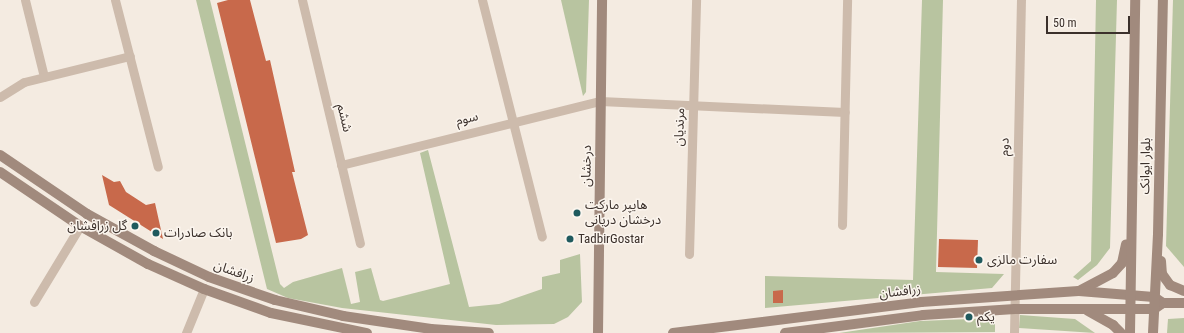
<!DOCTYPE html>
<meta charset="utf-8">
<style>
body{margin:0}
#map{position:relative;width:1184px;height:333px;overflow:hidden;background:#f4ebe1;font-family:"Roboto Condensed","Noto Sans Arabic",sans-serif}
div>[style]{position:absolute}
.green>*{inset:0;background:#b8c4a0}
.building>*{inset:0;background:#c8694b}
.street>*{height:9px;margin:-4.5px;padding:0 4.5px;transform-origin:4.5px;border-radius:4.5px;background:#cdbbac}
.secondary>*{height:10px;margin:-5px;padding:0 5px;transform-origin:5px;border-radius:5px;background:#a18a7d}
.dots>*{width:11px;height:11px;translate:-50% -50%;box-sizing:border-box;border:2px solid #fbf5ee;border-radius:50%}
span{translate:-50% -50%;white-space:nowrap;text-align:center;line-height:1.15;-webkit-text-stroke:3px #fbf5ee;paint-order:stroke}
.street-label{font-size:13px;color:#3b302b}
.poi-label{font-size:13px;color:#3b302b}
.left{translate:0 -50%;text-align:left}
.right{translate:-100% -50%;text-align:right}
.scale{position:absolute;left:1046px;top:16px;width:84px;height:18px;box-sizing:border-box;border:2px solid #3b302b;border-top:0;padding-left:5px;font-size:12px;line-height:14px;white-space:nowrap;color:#3b302b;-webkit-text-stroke:3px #fbf5ee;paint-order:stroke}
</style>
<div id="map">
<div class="green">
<i style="clip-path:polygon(196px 0,210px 0,280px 284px,284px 288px,293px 282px,342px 268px,351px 304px,360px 302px,355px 272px,371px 268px,380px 300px,383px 301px,450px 284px,420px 153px,428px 150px,469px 307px,499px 304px,542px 289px,542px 277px,560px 273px,560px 260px,580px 254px,582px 302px,568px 317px,554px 324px,496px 325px,342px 308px,288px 298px,267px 289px)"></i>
<i style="clip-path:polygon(561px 0,589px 0,586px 92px,583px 96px)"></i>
<i style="clip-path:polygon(922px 0,943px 0,936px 272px,1004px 274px,992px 288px,765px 308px,765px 276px,913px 280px)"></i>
<i style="clip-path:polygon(1096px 0,1117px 0,1110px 248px,1097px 265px,1078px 280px,1073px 277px,1091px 261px)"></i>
<i style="clip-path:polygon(1173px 0,1184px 0,1184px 267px,1166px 246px)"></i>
<i style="clip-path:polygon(1020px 315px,1075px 319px,1095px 333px,1019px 328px)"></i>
<i style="clip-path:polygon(995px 318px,995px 332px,839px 333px,920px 321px)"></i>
<i style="clip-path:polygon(1184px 318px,1184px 333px,1167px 333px,1168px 319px)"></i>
</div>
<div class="building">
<i style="clip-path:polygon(228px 0,250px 0,266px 61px,270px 60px,295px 172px,292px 172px,308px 235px,301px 239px,276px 243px,217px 3px)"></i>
<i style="clip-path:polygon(102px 175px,114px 182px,120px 181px,126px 192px,146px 205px,155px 203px,163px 239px,109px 205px)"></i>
<i style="clip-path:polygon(939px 239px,978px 240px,977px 268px,938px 267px)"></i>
<i style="clip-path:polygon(783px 290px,783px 303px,773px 303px,773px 291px)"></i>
</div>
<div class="street">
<i style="left:25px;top:0;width:79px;rotate:76.1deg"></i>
<i style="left:115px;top:0;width:172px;rotate:75.6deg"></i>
<i style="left:302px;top:0;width:250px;rotate:76.6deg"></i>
<i style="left:482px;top:0;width:244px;rotate:75.8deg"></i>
<i style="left:0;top:97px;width:28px;rotate:-32deg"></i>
<i style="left:24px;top:82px;width:109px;rotate:-13.8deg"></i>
<i style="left:341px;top:165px;width:267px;rotate:-13.9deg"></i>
<i style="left:600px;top:101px;width:245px;rotate:2.6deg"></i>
<i style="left:842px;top:225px;width:225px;rotate:-88.7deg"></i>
<i style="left:689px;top:254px;width:254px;rotate:-88.4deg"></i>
<i style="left:34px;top:302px;width:89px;rotate:-58.8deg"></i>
<i style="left:186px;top:333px;width:48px;rotate:-67.8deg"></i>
<i style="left:1014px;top:333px;width:333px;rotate:-88.8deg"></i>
</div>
<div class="secondary">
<i style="left:0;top:155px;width:105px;rotate:34.1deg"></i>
<i style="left:87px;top:214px;width:77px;rotate:28.9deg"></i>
<i style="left:154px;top:251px;width:61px;rotate:25.3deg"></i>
<i style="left:209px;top:277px;width:70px;rotate:19.2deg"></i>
<i style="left:275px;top:300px;width:70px;rotate:13.2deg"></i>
<i style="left:343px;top:316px;width:89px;rotate:8.4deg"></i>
<i style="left:431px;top:329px;width:58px;rotate:3.9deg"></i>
<i style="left:0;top:172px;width:97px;rotate:34deg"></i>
<i style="left:80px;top:226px;width:78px;rotate:29.2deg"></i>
<i style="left:148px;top:264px;width:61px;rotate:24.1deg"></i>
<i style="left:204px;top:289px;width:71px;rotate:19.7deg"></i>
<i style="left:271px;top:313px;width:98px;rotate:11.8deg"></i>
<i style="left:1161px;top:261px;width:13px;rotate:86deg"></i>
<i style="left:1162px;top:274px;width:14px;rotate:54deg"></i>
<i style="left:1170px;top:285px;width:15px;rotate:23deg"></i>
<i style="left:1081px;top:290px;width:36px;rotate:-28deg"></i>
<i style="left:1113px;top:273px;width:13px;rotate:-48deg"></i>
<i style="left:1122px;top:263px;width:19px;rotate:-78deg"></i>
<i style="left:1088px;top:311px;width:29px;rotate:29deg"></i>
<i style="left:1113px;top:325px;width:11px;rotate:45deg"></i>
<i style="left:598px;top:333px;width:333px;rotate:-89.3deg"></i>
<i style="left:673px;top:333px;width:250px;rotate:-7.1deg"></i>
<i style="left:921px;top:302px;width:158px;rotate:-4deg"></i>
<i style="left:1079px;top:291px;width:75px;rotate:4.6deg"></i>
<i style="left:1154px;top:297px;width:11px;rotate:34deg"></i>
<i style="left:785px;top:333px;width:139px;rotate:-7.4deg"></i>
<i style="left:923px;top:315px;width:92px;rotate:-3.7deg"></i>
<i style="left:1015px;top:309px;width:139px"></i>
<i style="left:1154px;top:309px;width:11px;rotate:-34deg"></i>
<i style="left:1163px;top:303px;width:21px"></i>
<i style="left:1130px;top:333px;width:333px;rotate:-89.1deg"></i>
<i style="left:1153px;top:333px;width:99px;rotate:-87.1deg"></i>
<i style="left:1158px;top:234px;width:234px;rotate:-88.8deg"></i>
</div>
<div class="dots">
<i style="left:577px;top:213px;background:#1f5a5e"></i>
<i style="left:135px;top:226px;background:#1f5a5e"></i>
<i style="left:156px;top:233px;background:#1f5a5e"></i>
<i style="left:570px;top:239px;background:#1f5a5e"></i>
<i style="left:979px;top:260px;background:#1f5a5e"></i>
<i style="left:969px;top:317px;background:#1f5a5e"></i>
</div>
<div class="street-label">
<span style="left:344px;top:118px;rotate:77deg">ششم</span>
<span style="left:467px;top:119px;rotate:-14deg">سوم</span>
<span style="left:680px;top:127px;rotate:-88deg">مرنديان</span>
<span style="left:1005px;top:147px;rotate:-89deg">دوم</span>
<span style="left:587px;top:166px;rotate:-89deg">درخشان</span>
<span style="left:1146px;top:166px;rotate:-89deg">بلوار ایوانک</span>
<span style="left:234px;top:272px;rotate:20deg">زرافشان</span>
<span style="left:900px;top:292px;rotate:-7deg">زرافشان</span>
</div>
<div class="poi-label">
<span class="left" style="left:585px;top:213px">هایپر مارکت<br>درخشان دریانی</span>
<span class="right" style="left:127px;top:226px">گل زرافشان</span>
<span class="left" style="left:164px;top:233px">بانک صادرات</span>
<span class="left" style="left:578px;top:239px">TadbirGostar</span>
<span class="left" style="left:987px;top:260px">سفارت مالزی</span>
<span class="left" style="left:977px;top:317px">یکم</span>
</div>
<div class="scale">50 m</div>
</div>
